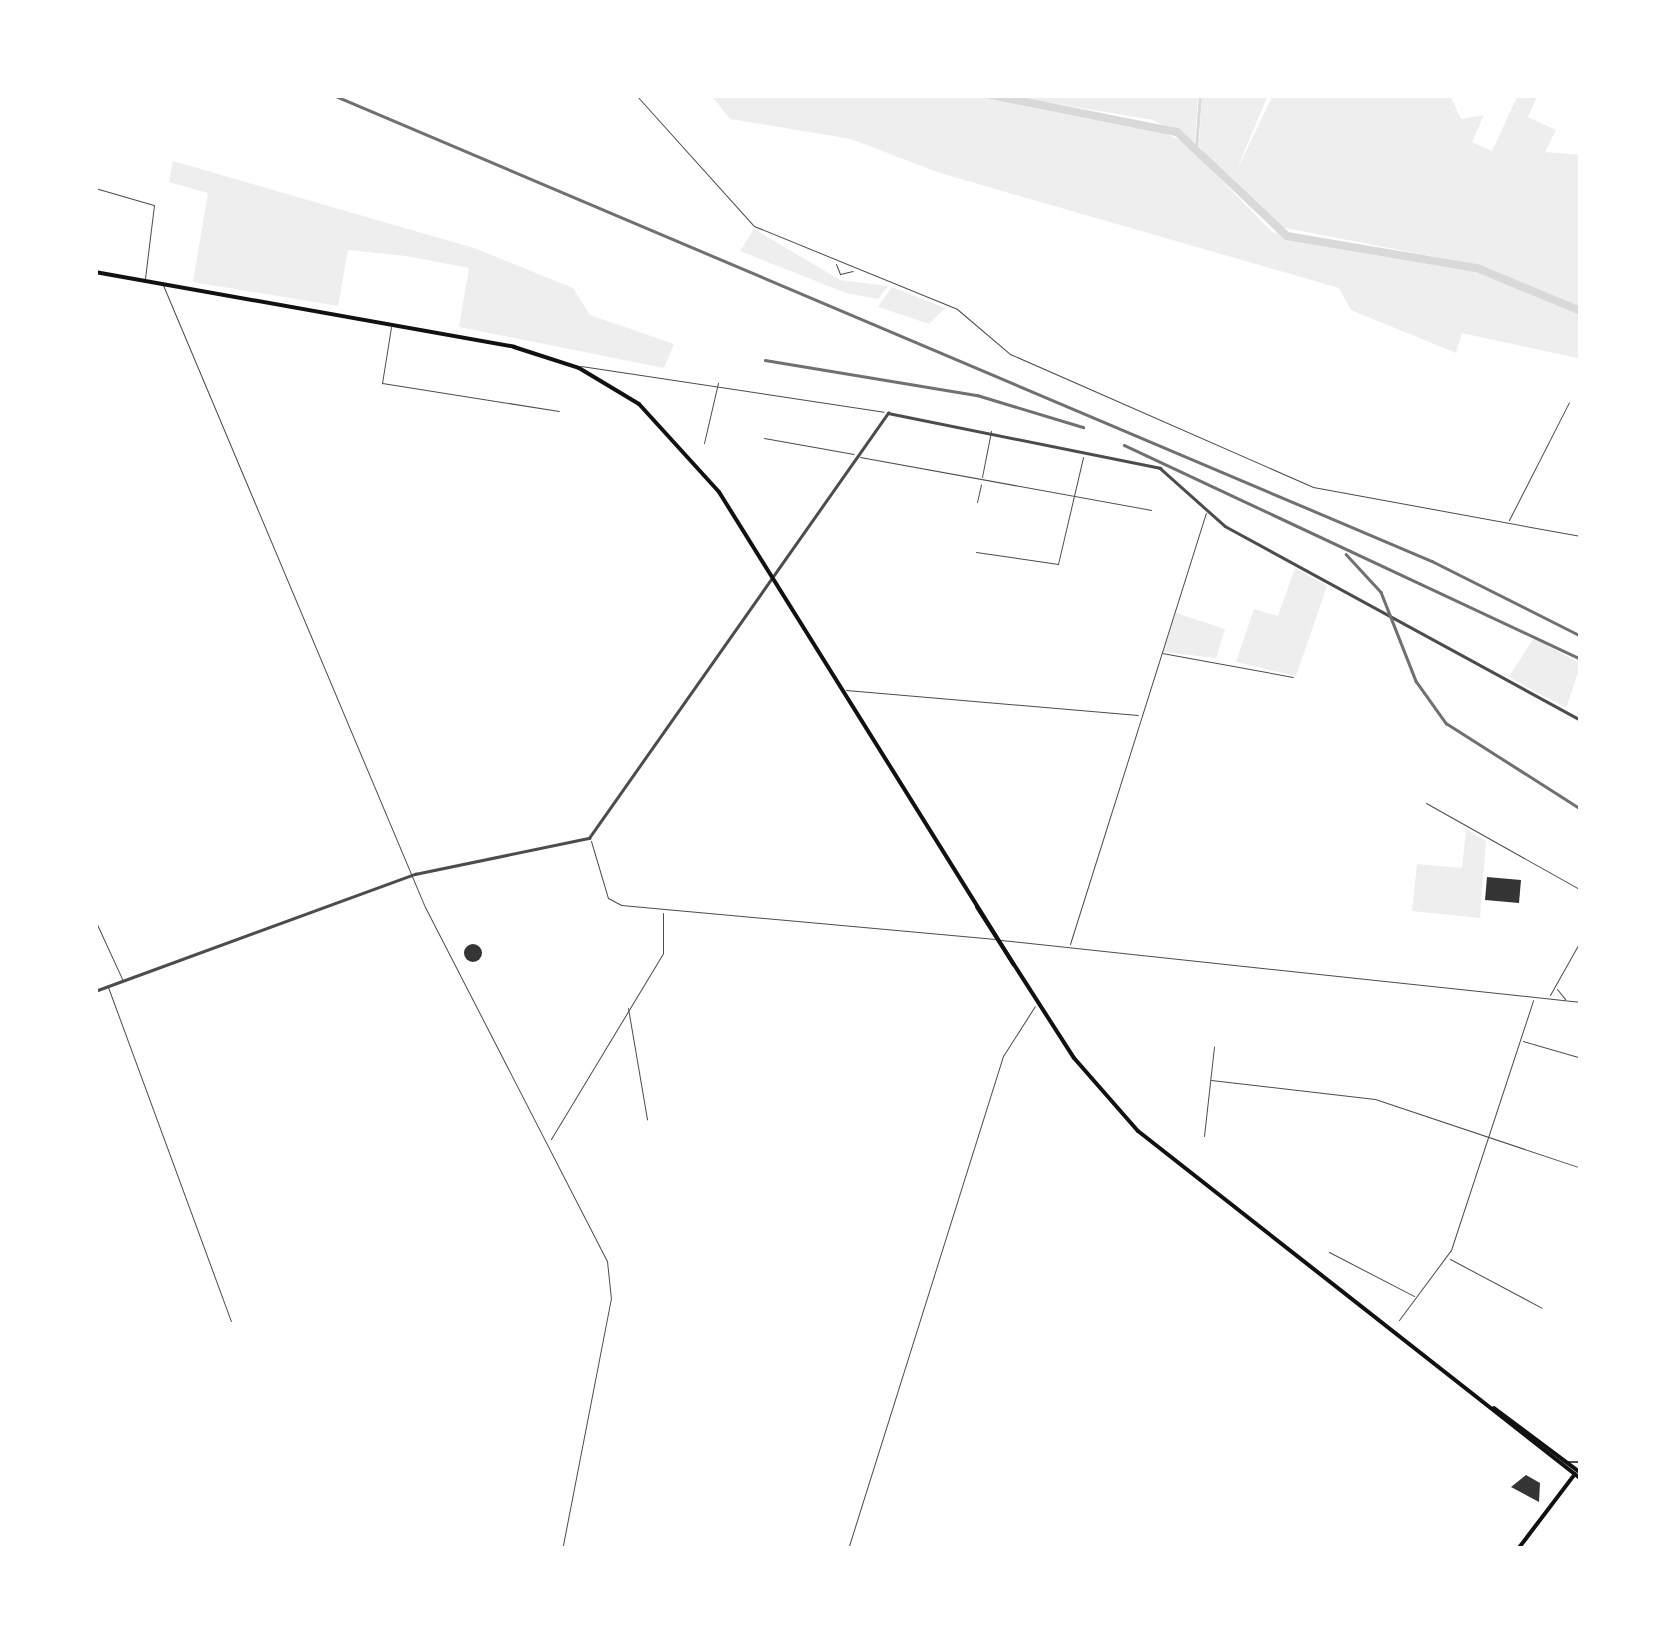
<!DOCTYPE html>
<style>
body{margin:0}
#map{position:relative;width:1676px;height:1644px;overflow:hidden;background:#fff;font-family:Roboto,sans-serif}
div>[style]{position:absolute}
.green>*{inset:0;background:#eee}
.stream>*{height:2.5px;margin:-1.25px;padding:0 1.25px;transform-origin:1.25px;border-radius:1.25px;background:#d9d9d9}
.river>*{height:8px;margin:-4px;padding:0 4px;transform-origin:4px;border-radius:4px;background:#d9d9d9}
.building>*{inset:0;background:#353535}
.round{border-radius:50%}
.service>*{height:1px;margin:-0.5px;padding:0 0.5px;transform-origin:0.5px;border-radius:0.5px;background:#4c4c4c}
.minor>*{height:1px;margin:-0.5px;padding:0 0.5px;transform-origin:0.5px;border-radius:0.5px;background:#4c4c4c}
.tertiary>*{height:2.5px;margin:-1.25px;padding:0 1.25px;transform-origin:1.25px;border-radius:1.25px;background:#4c4c4c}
.primary>*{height:4px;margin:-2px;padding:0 2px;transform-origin:2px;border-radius:2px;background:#111}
.rail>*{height:2.5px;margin:-1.25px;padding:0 1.25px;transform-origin:1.25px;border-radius:1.25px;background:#707070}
span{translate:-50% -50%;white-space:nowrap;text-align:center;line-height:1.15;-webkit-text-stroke:10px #fff;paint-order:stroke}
.frame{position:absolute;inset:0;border:98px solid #fff;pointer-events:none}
</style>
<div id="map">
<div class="green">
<i style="clip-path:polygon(711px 95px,969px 95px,1147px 124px,1185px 143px,1272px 232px,1475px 271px,1581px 314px,1581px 359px,1462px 333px,1456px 353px,1351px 310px,1339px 288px,940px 173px,851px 139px,730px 119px)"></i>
<i style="clip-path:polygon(1004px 95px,1198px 95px,1195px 142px,1153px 120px)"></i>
<i style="clip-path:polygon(1202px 95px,1268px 95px,1235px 174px,1273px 95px,1450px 95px,1461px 119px,1484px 115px,1472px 142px,1492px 151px,1518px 95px,1538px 95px,1528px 117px,1556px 130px,1545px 152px,1581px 155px,1581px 308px,1472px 264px,1270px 225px,1199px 146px)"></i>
<i style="clip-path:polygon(173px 161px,474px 248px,573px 288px,590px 315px,674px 344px,664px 368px,459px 327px,469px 268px,406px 256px,348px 250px,338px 306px,193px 282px,208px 193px,169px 182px)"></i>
<i style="clip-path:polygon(754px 229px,840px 280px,888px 286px,878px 299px,846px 293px,740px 251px)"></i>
<i style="clip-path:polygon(892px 287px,945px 308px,929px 324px,878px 307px)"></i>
<i style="clip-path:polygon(1295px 568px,1327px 586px,1296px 676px,1236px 662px,1254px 609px,1278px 616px)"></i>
<i style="clip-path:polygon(1176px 613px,1225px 629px,1216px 658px,1163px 652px)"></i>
<i style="clip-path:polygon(1534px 638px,1581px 664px,1566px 708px,1509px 677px)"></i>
<i style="clip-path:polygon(1466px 829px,1486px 841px,1480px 918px,1412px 911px,1417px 864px,1462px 868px)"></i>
</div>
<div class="stream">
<i style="left:1196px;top:149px;width:54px;rotate:-85.8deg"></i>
</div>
<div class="river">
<i style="left:991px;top:95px;width:190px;rotate:11.3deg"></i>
<i style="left:1177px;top:132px;width:151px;rotate:43.4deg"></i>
<i style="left:1287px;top:236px;width:193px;rotate:9.6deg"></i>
<i style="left:1477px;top:268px;width:113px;rotate:22.5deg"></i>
</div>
<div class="building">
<i style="clip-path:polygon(1487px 877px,1521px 880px,1519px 903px,1485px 900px)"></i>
<i class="round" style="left:464px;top:944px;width:18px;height:18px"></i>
<i style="clip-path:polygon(1526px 1475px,1540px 1483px,1539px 1502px,1511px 1487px)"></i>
</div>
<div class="service">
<i style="left:836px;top:264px;width:11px;rotate:68deg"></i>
<i style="left:840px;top:274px;width:13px;rotate:-13deg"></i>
<i style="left:704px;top:443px;width:62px;rotate:-76.9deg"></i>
</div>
<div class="minor">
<i style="left:636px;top:95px;width:176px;rotate:48deg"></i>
<i style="left:754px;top:226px;width:219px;rotate:22.2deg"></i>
<i style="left:957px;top:309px;width:70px;rotate:40.3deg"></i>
<i style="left:1010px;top:354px;width:331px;rotate:23.7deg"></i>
<i style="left:1313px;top:487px;width:272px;rotate:10.4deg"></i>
<i style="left:95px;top:188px;width:61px;rotate:16.1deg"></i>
<i style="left:154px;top:205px;width:74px;rotate:97deg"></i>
<i style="left:163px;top:285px;width:675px;rotate:67.16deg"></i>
<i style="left:425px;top:907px;width:398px;rotate:62.8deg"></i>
<i style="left:607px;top:1261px;width:37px;rotate:84deg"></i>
<i style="left:611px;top:1298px;width:256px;rotate:101deg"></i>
<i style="left:391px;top:327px;width:57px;rotate:99.1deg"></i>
<i style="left:382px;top:383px;width:179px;rotate:9deg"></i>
<i style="left:581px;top:366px;width:306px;rotate:8.6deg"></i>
<i style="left:764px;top:438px;width:91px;rotate:10.1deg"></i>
<i style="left:860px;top:457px;width:296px;rotate:10.3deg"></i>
<i style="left:982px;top:477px;width:47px;rotate:-78.9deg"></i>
<i style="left:977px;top:502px;width:18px;rotate:-77deg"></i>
<i style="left:1509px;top:520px;width:132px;rotate:-63deg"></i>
<i style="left:976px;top:552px;width:83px;rotate:8.3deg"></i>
<i style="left:1058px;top:564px;width:110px;rotate:-76.8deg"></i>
<i style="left:1162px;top:653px;width:133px;rotate:10.4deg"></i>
<i style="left:846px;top:690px;width:293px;rotate:4.9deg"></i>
<i style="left:1426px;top:803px;width:178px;rotate:29.3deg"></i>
<i style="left:591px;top:841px;width:59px;rotate:73.4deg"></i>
<i style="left:608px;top:898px;width:15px;rotate:28deg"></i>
<i style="left:621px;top:905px;width:376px;rotate:5.2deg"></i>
<i style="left:95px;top:920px;width:67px;rotate:65.3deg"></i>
<i style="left:1001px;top:940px;width:583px;rotate:6.1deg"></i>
<i style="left:1070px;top:944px;width:452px;rotate:-72.5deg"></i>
<i style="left:108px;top:987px;width:356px;rotate:69.8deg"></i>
<i style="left:1557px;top:989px;width:13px;rotate:51deg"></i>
<i style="left:1550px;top:995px;width:63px;rotate:-60.6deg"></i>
<i style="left:628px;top:1008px;width:113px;rotate:80.3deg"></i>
<i style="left:1523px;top:1041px;width:60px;rotate:16.3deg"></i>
<i style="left:1211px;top:1080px;width:165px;rotate:6.6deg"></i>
<i style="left:1375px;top:1099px;width:217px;rotate:18.5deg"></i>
<i style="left:1204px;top:1136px;width:90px;rotate:-83.6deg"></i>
<i style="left:551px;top:1139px;width:217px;rotate:-58.9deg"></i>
<i style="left:663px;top:953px;width:40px;rotate:-90deg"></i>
<i style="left:1329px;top:1252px;width:96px;rotate:27.4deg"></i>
<i style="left:1450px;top:1259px;width:104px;rotate:28deg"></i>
<i style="left:1399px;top:1320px;width:87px;rotate:-53.4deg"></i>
<i style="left:1451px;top:1250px;width:263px;rotate:-71.8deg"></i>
<i style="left:848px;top:1549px;width:517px;rotate:-72.55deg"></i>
<i style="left:1003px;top:1056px;width:59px;rotate:-57.4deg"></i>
</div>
<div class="tertiary">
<i style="left:95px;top:991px;width:341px;rotate:-20.1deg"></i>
<i style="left:415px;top:874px;width:178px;rotate:-11.7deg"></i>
<i style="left:589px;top:838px;width:520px;rotate:-54.87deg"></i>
<i style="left:888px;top:413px;width:278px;rotate:11.4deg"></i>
<i style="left:1160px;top:468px;width:87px;rotate:41.7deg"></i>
<i style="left:1225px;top:526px;width:405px;rotate:28.6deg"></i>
<i style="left:1568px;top:1462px;width:13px"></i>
</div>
<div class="primary">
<i style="left:95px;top:272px;width:426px;rotate:10.1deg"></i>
<i style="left:514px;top:347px;width:68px;rotate:17.9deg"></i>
<i style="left:579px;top:368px;width:70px;rotate:31deg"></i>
<i style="left:639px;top:404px;width:119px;rotate:47.7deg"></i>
<i style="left:719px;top:492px;width:557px;rotate:58.05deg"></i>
<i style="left:977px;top:907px;width:179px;rotate:57.3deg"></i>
<i style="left:1074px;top:1058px;width:97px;rotate:48.8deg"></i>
<i style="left:1138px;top:1131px;width:563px;rotate:38.15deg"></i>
<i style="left:1494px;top:1408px;width:109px;rotate:36.8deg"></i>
<i style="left:1518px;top:1549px;width:94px;rotate:-52.8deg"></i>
</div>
<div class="rail">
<i style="left:333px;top:95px;width:1194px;rotate:22.98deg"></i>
<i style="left:1432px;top:561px;width:167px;rotate:26.7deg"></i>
<i style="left:765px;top:360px;width:215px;rotate:9.4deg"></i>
<i style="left:977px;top:395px;width:111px;rotate:16.8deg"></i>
<i style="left:1124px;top:445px;width:505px;rotate:25.09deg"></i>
<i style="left:1346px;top:554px;width:52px;rotate:47.4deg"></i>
<i style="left:1381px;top:592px;width:96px;rotate:68.5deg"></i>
<i style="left:1416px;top:681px;width:52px;rotate:54.5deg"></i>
<i style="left:1446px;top:723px;width:160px;rotate:32.5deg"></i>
</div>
<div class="frame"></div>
</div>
